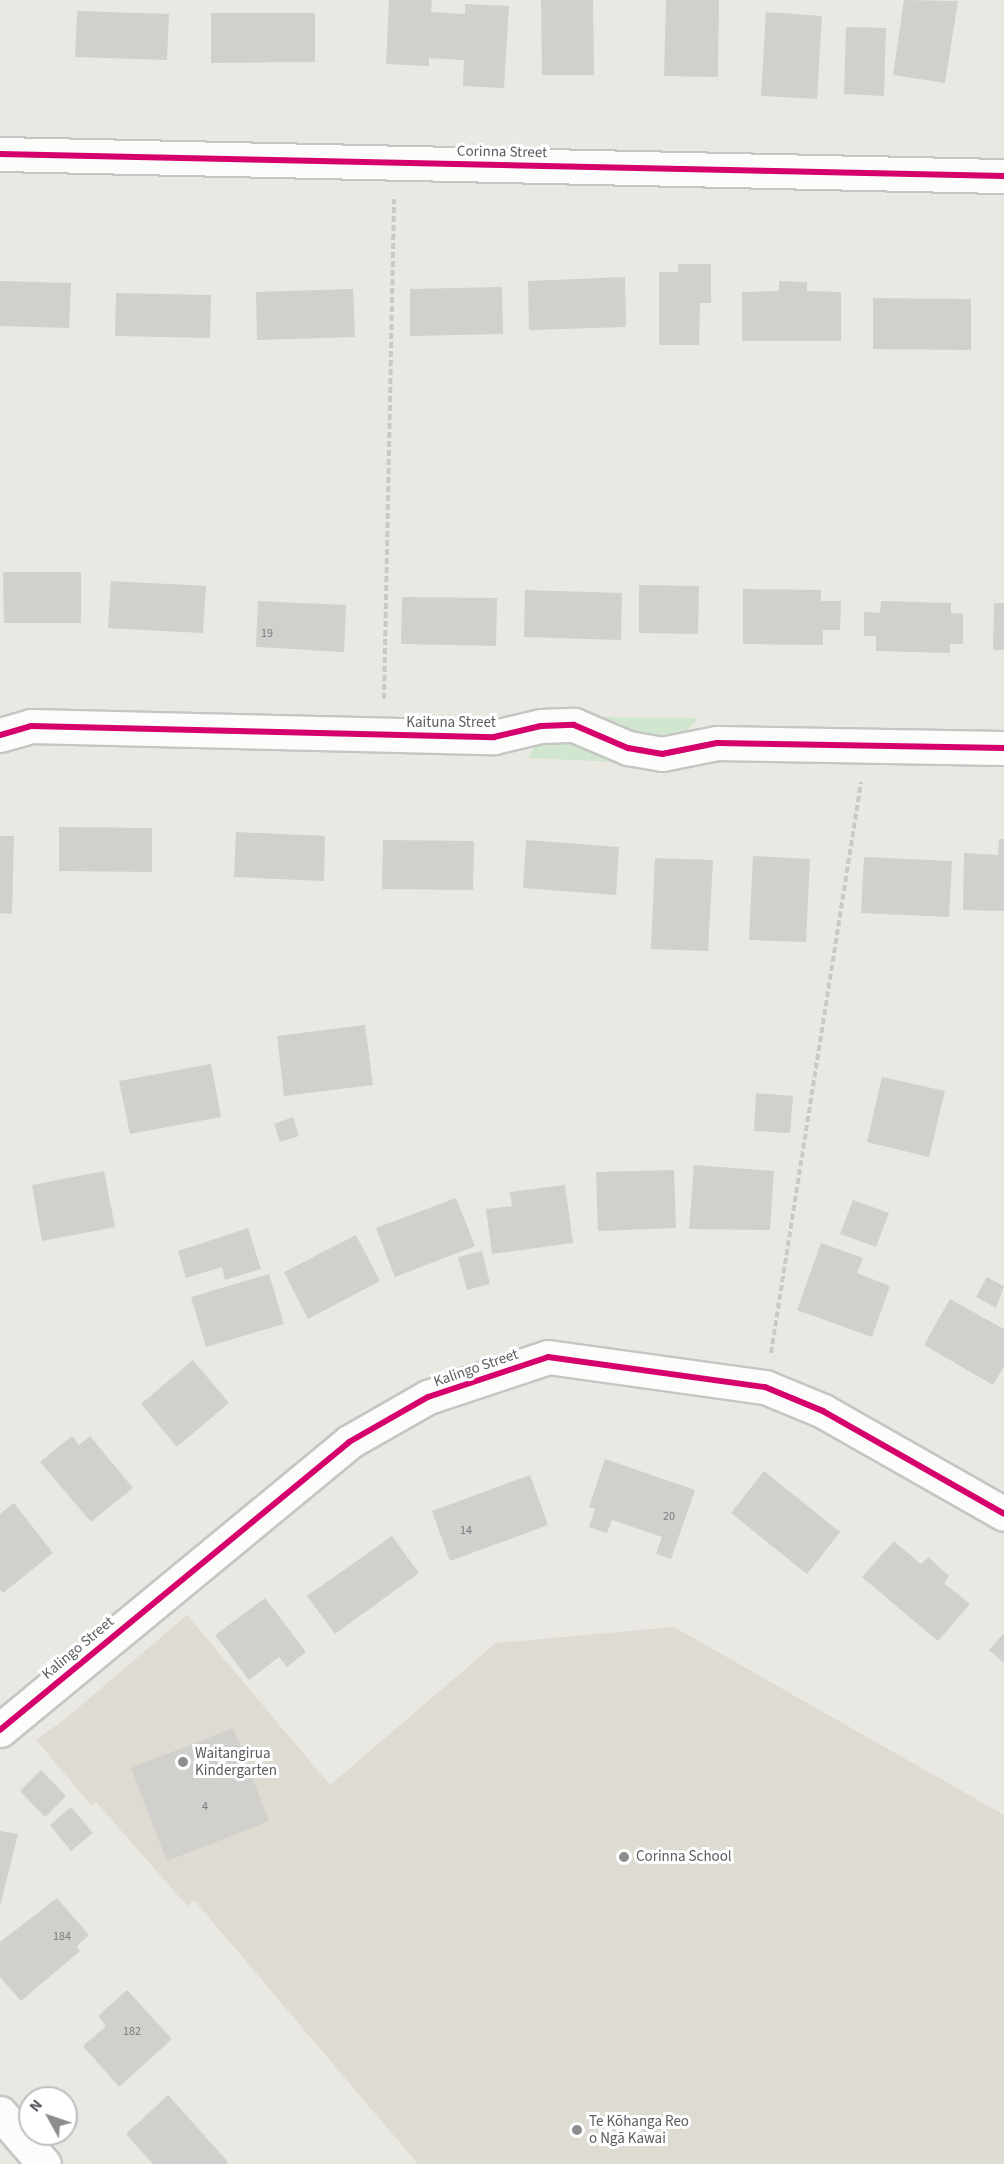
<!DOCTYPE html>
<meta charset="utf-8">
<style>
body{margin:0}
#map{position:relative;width:1004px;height:2164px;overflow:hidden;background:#e9e8e3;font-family:"Source Sans 3",sans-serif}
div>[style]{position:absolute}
.education>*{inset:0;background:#dddbd2}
.green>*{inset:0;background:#d0e6ce}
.building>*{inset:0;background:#d1d0cd}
.path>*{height:4px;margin-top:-2px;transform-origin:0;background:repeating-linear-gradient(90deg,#c6cbc9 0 6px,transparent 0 9px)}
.roads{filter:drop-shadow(2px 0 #c5c5c4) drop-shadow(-2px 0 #c5c5c4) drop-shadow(0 2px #c5c5c4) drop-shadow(0 -2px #c5c5c4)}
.street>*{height:33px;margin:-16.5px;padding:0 16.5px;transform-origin:16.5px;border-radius:16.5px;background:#fcfcfb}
.secondary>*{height:33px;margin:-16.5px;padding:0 16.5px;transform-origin:16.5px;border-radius:16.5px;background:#fcfcfb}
.cycleway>*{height:6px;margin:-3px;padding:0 3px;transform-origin:3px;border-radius:3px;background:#d6006c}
.dots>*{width:16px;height:16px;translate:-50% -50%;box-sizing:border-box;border:3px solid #fff;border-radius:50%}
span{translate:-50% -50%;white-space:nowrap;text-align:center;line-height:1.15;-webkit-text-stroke:6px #fff;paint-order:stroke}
.number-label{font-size:12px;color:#787a7d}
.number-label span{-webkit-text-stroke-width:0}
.street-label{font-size:15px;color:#595c61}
.poi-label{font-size:15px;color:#595c61}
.left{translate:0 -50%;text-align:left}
.north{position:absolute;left:18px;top:2086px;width:60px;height:60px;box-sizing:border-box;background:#fff;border:2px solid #bdbec0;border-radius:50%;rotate:310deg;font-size:16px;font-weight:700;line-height:24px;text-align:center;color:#595c61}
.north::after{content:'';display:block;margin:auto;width:21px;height:27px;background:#8b8d8e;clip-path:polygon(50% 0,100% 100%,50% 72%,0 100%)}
</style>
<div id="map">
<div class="education">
<i style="clip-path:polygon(187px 1615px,330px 1785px,496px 1643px,674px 1627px,1004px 1815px,1004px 2164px,418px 2164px,194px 1900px,187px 1906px,96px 1802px,91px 1805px,36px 1740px,64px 1720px)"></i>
</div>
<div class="green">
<i style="clip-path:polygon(594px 717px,698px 718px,680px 739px,641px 738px)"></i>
<i style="clip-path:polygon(539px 739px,571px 739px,620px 762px,528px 758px)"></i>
</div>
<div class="building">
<i style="clip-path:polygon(389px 0,432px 0,431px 12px,465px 14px,465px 4px,509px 6px,504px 88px,463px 86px,464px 60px,429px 58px,429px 66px,386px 64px)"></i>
<i style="clip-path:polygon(541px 0,593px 0,594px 75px,542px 75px)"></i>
<i style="clip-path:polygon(666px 0,719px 0,718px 77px,664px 76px)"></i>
<i style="clip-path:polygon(904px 0,958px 1px,945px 83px,893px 75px)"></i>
<i style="clip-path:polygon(77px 11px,169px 14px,167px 60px,75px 57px)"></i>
<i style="clip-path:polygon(766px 12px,822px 16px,817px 99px,761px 96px)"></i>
<i style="clip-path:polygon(211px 13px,315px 13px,315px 62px,211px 63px)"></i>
<i style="clip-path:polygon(846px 27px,886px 28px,884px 96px,844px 94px)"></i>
<i style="clip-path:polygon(678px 264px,711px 264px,711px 303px,700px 303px,699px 345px,659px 345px,659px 272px,678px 272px)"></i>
<i style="clip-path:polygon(625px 277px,626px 327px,529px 330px,528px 281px)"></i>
<i style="clip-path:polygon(0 281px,71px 283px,69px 328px,0 326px)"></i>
<i style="clip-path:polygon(779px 281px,807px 282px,807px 291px,841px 292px,841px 341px,742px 341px,742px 292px,779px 291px)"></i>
<i style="clip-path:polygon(502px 287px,503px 334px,410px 336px,410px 289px)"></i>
<i style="clip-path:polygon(353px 289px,355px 337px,257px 340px,256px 292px)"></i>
<i style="clip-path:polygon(116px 293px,211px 295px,210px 338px,115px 336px)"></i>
<i style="clip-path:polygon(873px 298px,971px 299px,971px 350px,873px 349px)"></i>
<i style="clip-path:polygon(3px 572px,81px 572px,81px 623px,4px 623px)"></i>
<i style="clip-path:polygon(111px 581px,206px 586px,203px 633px,108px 628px)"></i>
<i style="clip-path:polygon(639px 585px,699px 586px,698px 634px,639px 633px)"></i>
<i style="clip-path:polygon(743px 589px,821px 590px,821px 601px,841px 601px,840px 630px,823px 630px,823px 645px,743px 644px)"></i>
<i style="clip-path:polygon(525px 590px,622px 593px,621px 640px,524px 637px)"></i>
<i style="clip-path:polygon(402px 597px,497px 598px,496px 646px,401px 644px)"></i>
<i style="clip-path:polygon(258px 601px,346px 605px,344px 652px,256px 647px)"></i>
<i style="clip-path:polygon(881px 601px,951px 603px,951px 613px,963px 614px,963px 644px,950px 644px,950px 653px,876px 651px,876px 636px,864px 636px,864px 612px,880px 613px)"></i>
<i style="clip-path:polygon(994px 603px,1004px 603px,1004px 650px,993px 650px)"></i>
<i style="clip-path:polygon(59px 827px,152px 828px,152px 872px,59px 871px)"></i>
<i style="clip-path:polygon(236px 832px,325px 836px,324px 881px,234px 877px)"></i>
<i style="clip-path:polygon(0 836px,14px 836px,12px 914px,0 913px)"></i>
<i style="clip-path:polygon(999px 839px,1004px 839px,1004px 911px,963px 910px,964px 853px,998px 855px)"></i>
<i style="clip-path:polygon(383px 840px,474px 841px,473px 890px,382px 889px)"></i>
<i style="clip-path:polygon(526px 840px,619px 847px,616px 895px,523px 888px)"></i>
<i style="clip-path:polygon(753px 856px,810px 859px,806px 942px,749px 940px)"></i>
<i style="clip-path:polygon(864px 857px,952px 861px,949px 917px,861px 913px)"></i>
<i style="clip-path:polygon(655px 858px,713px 860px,708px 951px,651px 949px)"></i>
<i style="clip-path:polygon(365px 1025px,373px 1085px,284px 1096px,277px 1036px)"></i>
<i style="clip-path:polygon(211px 1064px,221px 1117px,130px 1134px,119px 1081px)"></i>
<i style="clip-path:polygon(882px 1077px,945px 1091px,929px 1157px,867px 1142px)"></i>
<i style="clip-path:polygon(756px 1093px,793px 1096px,790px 1133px,754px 1131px)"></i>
<i style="clip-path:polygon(293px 1117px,299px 1136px,280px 1142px,274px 1124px)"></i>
<i style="clip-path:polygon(694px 1165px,774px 1171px,770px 1230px,689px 1229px)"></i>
<i style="clip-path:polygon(674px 1170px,676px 1228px,598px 1231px,596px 1172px)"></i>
<i style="clip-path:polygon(104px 1171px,115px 1227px,42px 1241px,32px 1185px)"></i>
<i style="clip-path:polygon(565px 1185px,573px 1243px,492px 1254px,486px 1209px,512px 1206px,510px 1192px)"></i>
<i style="clip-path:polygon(456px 1198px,475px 1246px,395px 1277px,376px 1228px)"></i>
<i style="clip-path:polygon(853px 1200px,889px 1213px,876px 1247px,840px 1234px)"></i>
<i style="clip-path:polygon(248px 1228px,261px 1269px,225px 1280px,222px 1267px,186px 1278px,178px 1251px)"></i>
<i style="clip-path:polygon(356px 1235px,380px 1281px,308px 1319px,284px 1272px)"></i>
<i style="clip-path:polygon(821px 1243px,863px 1258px,857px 1273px,890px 1286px,872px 1337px,797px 1310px)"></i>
<i style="clip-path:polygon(482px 1251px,490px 1284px,467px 1290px,458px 1257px)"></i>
<i style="clip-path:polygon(269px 1274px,284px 1324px,206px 1347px,191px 1297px)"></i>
<i style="clip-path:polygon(987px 1277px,1004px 1286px,996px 1308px,976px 1297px)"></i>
<i style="clip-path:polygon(950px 1299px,1004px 1329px,1004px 1366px,993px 1385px,924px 1345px)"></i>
<i style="clip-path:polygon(193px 1360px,229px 1403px,177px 1447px,141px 1404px)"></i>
<i style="clip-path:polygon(72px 1436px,79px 1445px,90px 1436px,133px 1488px,91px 1522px,40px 1462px)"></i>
<i style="clip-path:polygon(605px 1459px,695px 1490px,671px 1559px,656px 1554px,662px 1537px,612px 1520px,607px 1533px,589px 1527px,595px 1509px,589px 1507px)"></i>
<i style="clip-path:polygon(764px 1471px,840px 1532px,807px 1574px,731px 1513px)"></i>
<i style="clip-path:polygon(530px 1475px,548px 1525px,450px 1561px,432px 1511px)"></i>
<i style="clip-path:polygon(14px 1503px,53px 1553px,3px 1593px,0 1589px,0 1514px)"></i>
<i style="clip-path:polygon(392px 1536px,419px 1573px,335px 1634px,307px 1596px)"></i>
<i style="clip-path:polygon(894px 1541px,921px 1564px,928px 1557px,949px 1576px,944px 1583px,970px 1604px,938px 1641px,862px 1577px)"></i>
<i style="clip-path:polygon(265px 1598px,306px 1652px,287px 1667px,279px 1657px,249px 1680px,215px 1635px)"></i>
<i style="clip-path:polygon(1004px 1633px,1004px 1663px,989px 1650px)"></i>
<i style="clip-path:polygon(233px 1728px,269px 1821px,167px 1861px,131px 1768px)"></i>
<i style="clip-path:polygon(41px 1770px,66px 1796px,45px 1817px,20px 1791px)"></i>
<i style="clip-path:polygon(71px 1807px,93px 1833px,71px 1851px,50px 1825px)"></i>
<i style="clip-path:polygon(0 1831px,18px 1834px,0 1906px)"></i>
<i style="clip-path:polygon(57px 1898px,89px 1935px,77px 1946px,80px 1951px,21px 2001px,0 1977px,0 1942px)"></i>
<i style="clip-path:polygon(127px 1990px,172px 2039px,119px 2087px,83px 2046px,106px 2026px,98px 2016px)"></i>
<i style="clip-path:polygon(168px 2095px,228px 2162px,226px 2164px,153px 2164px,126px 2134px)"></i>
</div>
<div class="path">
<i style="left:384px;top:699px;width:500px;rotate:-88.85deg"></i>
<i style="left:771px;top:1353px;width:578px;rotate:-81.04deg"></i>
</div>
<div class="roads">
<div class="street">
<i style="left:0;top:735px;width:32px;rotate:-16deg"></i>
<i style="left:31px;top:726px;width:463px;rotate:1.4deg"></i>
<i style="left:494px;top:737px;width:48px;rotate:-13.2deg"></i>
<i style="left:541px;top:726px;width:33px;rotate:-2deg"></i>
<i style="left:574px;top:725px;width:59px;rotate:23.1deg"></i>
<i style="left:628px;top:748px;width:35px;rotate:10deg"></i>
<i style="left:662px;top:754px;width:56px;rotate:-11.3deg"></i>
<i style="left:717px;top:743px;width:287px;rotate:1deg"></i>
<i style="left:0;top:1730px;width:452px;rotate:-39.5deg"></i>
<i style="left:349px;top:1442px;width:91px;rotate:-29.7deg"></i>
<i style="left:428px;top:1397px;width:126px;rotate:-18.4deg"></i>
<i style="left:548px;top:1357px;width:219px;rotate:7.9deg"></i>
<i style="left:765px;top:1387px;width:63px;rotate:22.5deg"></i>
<i style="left:823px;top:1411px;width:208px;rotate:29.6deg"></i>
</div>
<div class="secondary">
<i style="left:0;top:154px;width:1004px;rotate:1.26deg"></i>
<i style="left:0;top:2113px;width:67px;rotate:49.2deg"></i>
</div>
</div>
<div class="cycleway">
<i style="left:0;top:154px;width:1004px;rotate:1.26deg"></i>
<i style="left:0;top:735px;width:32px;rotate:-16deg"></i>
<i style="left:31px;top:726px;width:463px;rotate:1.4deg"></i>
<i style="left:494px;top:737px;width:48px;rotate:-13.2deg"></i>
<i style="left:541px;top:726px;width:33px;rotate:-2deg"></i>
<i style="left:574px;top:725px;width:59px;rotate:23.1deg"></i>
<i style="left:628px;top:748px;width:35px;rotate:10deg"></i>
<i style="left:662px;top:754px;width:56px;rotate:-11.3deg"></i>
<i style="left:717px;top:743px;width:287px;rotate:1deg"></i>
<i style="left:0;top:1730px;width:452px;rotate:-39.5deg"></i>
<i style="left:349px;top:1442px;width:91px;rotate:-29.7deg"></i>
<i style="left:428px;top:1397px;width:126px;rotate:-18.4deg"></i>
<i style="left:548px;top:1357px;width:219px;rotate:7.9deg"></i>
<i style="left:765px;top:1387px;width:63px;rotate:22.5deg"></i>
<i style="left:823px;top:1411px;width:208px;rotate:29.6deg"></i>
</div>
<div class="dots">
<i style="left:183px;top:1762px;background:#8b8d8e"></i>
<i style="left:624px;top:1857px;background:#8b8d8e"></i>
<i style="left:577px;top:2130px;background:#8b8d8e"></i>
</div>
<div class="number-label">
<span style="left:267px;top:634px">19</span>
<span style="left:669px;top:1517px">20</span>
<span style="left:466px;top:1531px">14</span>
<span style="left:205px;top:1807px">4</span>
<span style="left:62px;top:1937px">184</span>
<span style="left:132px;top:2032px">182</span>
</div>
<div class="street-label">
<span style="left:502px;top:152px;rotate:1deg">Corinna Street</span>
<span style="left:451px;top:723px">Kaituna Street</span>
<span style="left:476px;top:1368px;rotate:-19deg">Kalingo Street</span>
<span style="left:78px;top:1648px;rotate:-40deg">Kalingo Street</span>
</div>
<div class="poi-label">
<span class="left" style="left:195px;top:1762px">Waitangirua<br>Kindergarten</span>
<span class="left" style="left:636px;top:1857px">Corinna School</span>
<span class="left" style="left:589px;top:2130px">Te Kōhanga Reo<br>o Ngā Kawai</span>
</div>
<div class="north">N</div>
</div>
